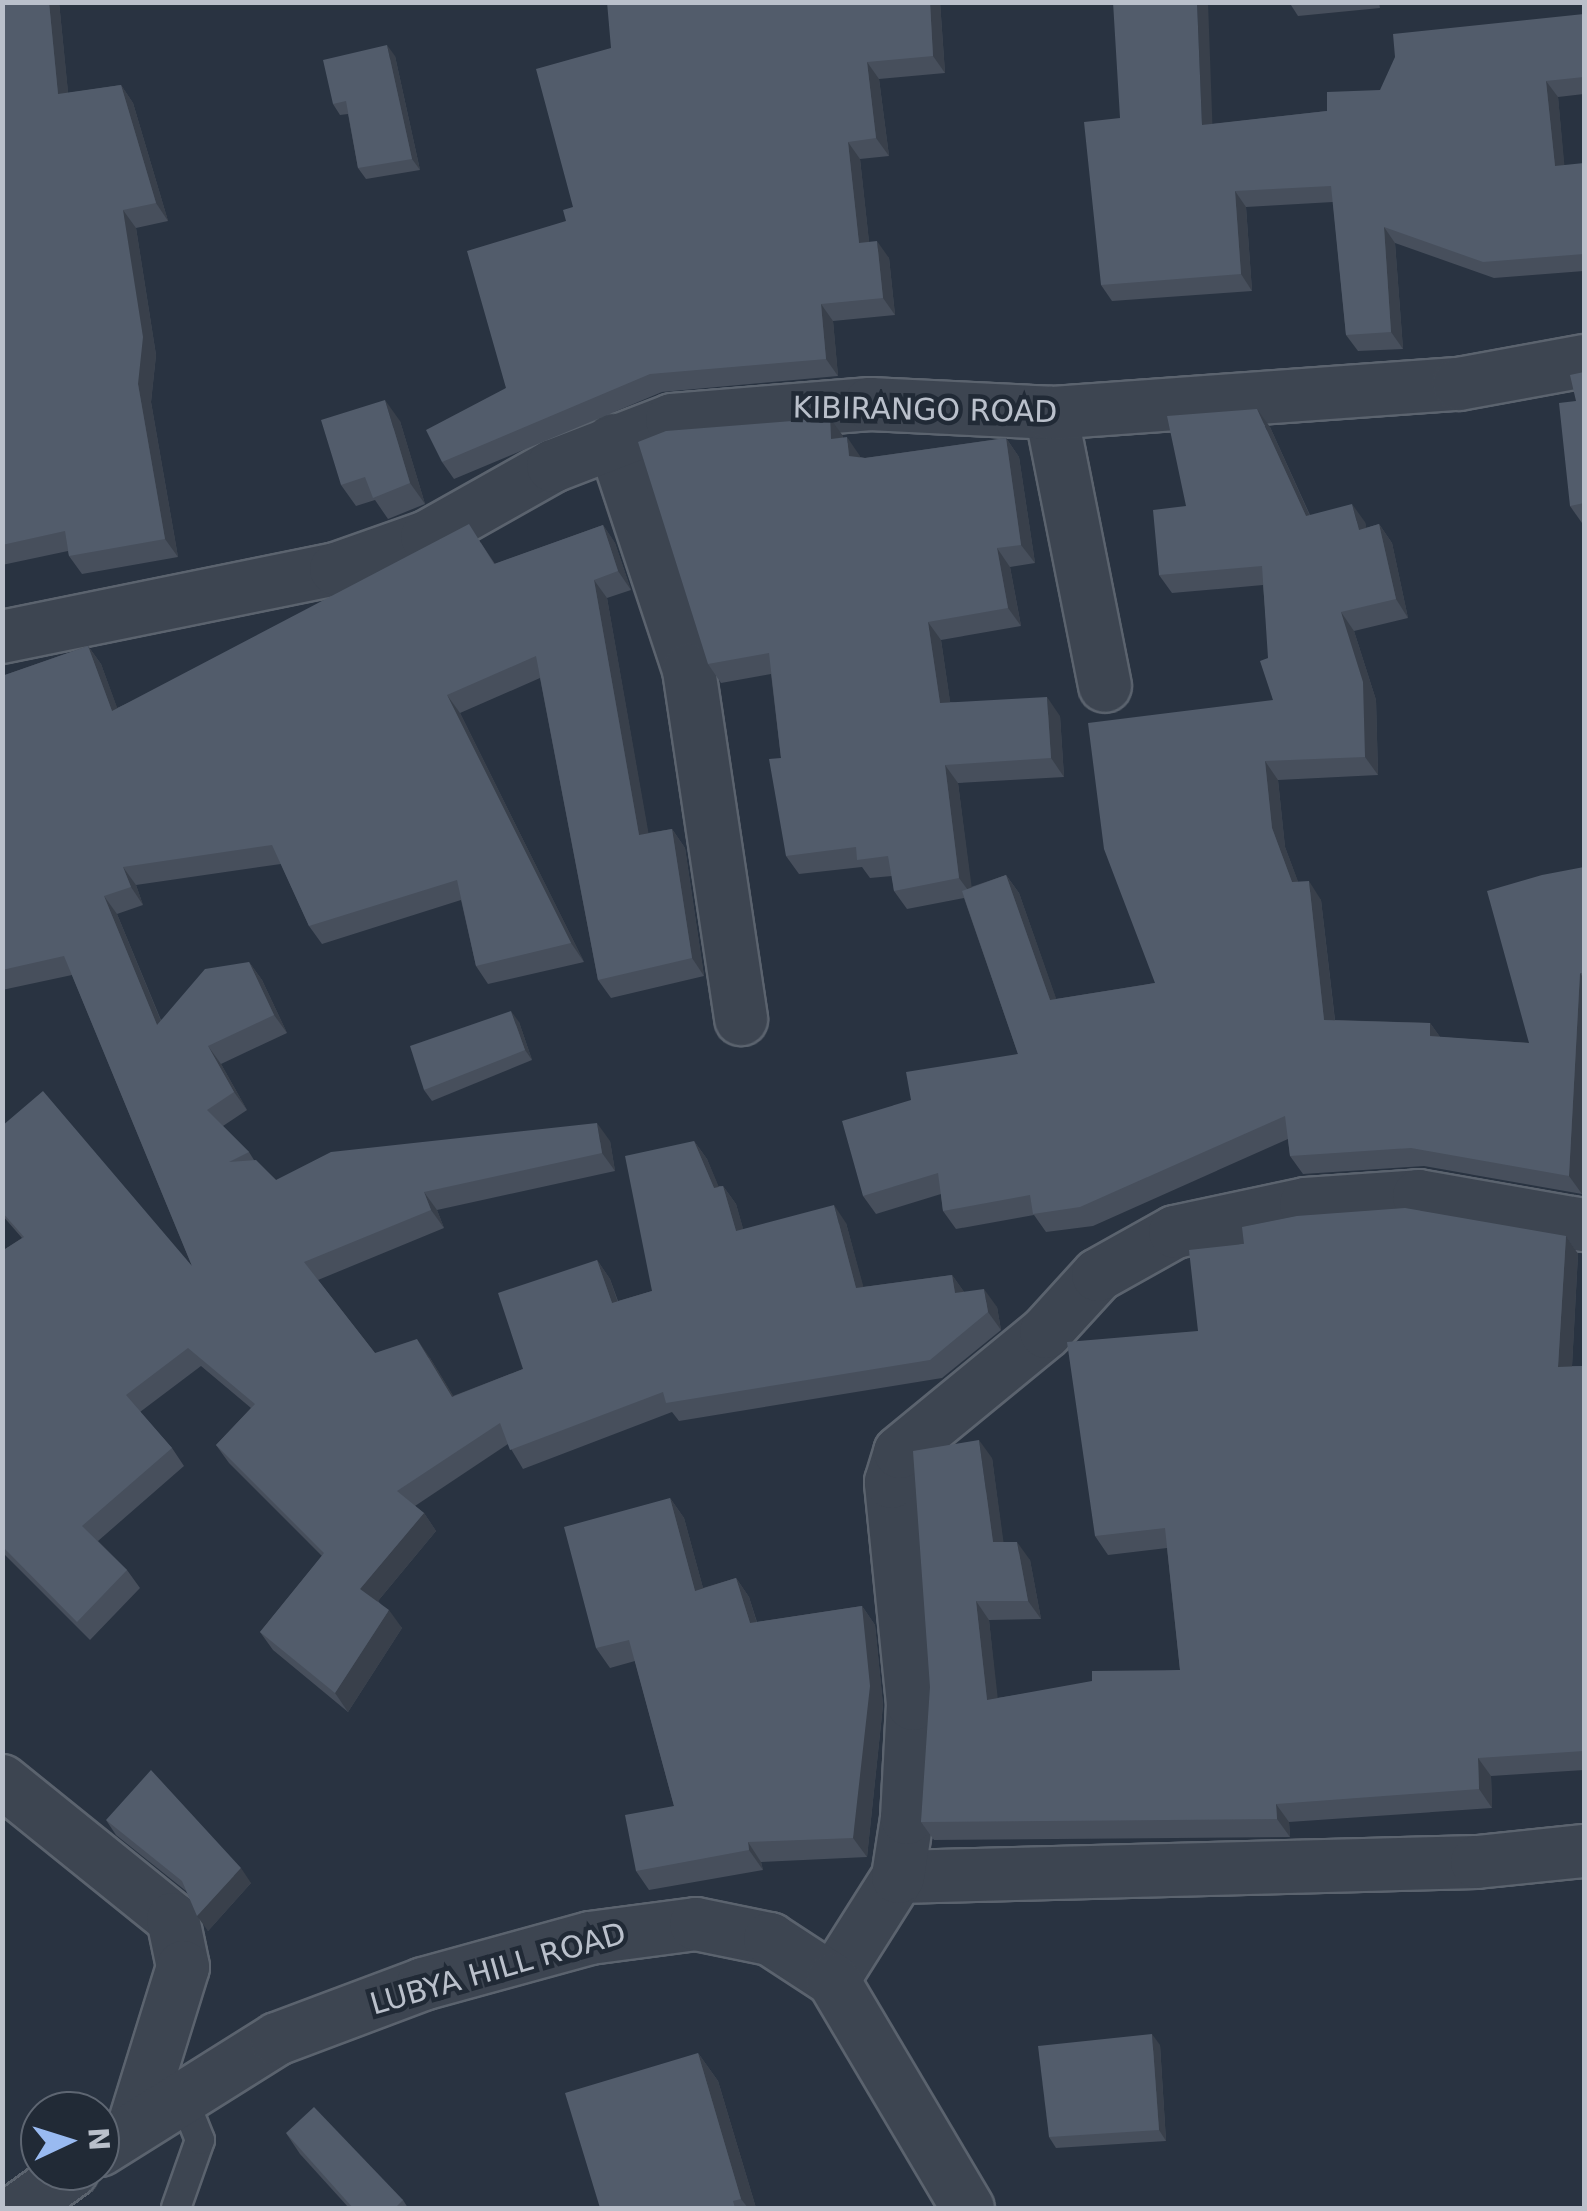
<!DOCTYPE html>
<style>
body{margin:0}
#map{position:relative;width:1587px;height:2211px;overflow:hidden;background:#293341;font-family:"DejaVu Sans",sans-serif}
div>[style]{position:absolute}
.roads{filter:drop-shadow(2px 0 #5b636e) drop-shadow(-2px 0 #5b636e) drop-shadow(0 2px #5b636e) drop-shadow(0 -2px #5b636e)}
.lane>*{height:28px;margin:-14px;padding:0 14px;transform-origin:14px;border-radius:14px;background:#3d4551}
.street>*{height:52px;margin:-26px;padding:0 26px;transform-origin:26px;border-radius:26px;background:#3d4551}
.wall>*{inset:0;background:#474f5c}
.shaded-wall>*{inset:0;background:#39404b}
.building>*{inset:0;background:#525c6b}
span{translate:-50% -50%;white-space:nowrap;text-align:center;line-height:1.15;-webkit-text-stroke:9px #212a36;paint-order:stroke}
.street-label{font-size:30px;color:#bac0cb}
.frame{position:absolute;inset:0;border:5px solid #bac0cb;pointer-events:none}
.north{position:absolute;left:20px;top:2091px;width:100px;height:100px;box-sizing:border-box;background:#212a36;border:2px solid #5e6672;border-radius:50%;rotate:86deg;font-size:28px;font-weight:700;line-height:40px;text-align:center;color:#bac0cb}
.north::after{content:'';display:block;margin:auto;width:35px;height:45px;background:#99baf1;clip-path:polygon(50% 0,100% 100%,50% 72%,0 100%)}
</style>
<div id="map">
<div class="roads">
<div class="lane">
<i style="left:176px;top:2208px;width:72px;rotate:-70.6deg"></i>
<i style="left:200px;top:2140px;width:48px;rotate:-111.8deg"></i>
</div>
<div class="street">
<i style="left:1051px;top:413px;width:278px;rotate:78.8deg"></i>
<i style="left:613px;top:440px;width:242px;rotate:71.7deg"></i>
<i style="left:689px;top:670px;width:353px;rotate:81.5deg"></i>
<i style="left:2px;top:637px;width:341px;rotate:-11.5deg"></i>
<i style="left:336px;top:569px;width:96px;rotate:-19.4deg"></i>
<i style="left:427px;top:537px;width:145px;rotate:-29.4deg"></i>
<i style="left:553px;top:466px;width:128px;rotate:-21.1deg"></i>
<i style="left:672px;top:420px;width:199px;rotate:-4.6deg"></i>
<i style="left:870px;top:404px;width:181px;rotate:2.8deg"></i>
<i style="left:1051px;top:413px;width:409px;rotate:-4.1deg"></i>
<i style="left:1459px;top:384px;width:127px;rotate:-10.4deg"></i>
<i style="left:2px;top:1781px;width:220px;rotate:38.9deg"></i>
<i style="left:173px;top:1919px;width:49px;rotate:78.2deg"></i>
<i style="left:183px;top:1967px;width:165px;rotate:107.2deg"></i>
<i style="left:898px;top:1877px;width:579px;rotate:-1.48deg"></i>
<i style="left:1477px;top:1862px;width:108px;rotate:-5.9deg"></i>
<i style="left:833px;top:1980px;width:122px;rotate:-57.7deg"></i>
<i style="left:898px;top:1877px;width:60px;rotate:-81.3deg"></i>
<i style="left:907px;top:1818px;width:114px;rotate:-87deg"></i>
<i style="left:913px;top:1704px;width:223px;rotate:-95.7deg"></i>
<i style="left:891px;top:1482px;width:31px;rotate:-73deg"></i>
<i style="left:900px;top:1452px;width:189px;rotate:-39.4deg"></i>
<i style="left:1046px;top:1332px;width:77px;rotate:-47.6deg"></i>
<i style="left:1098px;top:1275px;width:88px;rotate:-29.2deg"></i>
<i style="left:1175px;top:1232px;width:134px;rotate:-12.1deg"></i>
<i style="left:1306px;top:1204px;width:113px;rotate:-4deg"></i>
<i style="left:1419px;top:1196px;width:168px;rotate:10deg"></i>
<i style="left:100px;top:2150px;width:209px;rotate:-32.1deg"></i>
<i style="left:277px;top:2039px;width:156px;rotate:-20.6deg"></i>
<i style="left:423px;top:1984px;width:173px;rotate:-15.4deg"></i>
<i style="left:590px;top:1938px;width:107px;rotate:-7.5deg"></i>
<i style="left:696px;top:1924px;width:76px;rotate:11.5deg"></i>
<i style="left:770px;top:1939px;width:75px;rotate:33.1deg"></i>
<i style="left:833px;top:1980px;width:265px;rotate:59.4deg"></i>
<i style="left:21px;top:2208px;width:63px;rotate:-36deg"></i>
</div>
</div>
<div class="wall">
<i style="clip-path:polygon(2px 2px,59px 2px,68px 93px,121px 85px,133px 103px,168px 221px,136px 228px,156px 355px,151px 402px,178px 557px,82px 574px,69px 556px,68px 551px,2px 565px)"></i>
<i style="clip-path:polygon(940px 2px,945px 73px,879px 79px,889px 156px,860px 159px,869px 242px,889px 258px,895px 315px,833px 321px,838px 376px,662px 392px,454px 479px,442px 462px,506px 388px,566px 221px,573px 207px,611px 48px)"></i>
<i style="clip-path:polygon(1289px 2px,1379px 2px,1380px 8px,1298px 16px)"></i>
<i style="clip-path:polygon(1584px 14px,1584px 94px,1558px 97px,1564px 165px,1584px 165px,1584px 271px,1494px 278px,1395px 243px,1403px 349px,1358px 351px,1346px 335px,1333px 202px,1246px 207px,1252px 291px,1112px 301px,1101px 285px,1213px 124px,1327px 111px)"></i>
<i style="clip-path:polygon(395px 56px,420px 170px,366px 179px,358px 168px,348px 114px,340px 115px,333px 104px)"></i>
<i style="clip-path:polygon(1584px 372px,1584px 523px,1582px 523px,1570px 506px,1576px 401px)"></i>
<i style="clip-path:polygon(830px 418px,843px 438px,860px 457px,865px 458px,1006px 438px,1019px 457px,1035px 563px,1010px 567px,1021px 626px,941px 640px,950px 702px,1060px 716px,1064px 777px,958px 783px,971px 887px,1006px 875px,1019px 893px,1056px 999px,1155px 983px,1273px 700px,1263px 585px,1172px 593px,1159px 575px,1186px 506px,1270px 427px,1310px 515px,1365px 522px,1366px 528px,1379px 524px,1392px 543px,1408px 618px,1354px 631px,1376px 700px,1378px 775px,1278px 780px,1285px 847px,1298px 882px,1321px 900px,1335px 1020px,1430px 1023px,1440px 1037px,1529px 1043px,1584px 867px,1584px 1144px,1582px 1194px,1424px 1166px,1303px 1174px,1290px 1156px,1288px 1139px,1093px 1226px,1046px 1232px,1034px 1215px,956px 1229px,943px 1211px,941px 1194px,876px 1214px,863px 1196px,911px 1100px,1018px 1054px,964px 898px,907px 909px,894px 891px,892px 876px,870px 878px,862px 867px,799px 874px,786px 856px,781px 758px,771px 674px,721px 683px,708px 664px)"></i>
<i style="clip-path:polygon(400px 421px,425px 504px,388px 519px,375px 500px,356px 506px,341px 485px)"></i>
<i style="clip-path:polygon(603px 525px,615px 543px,631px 590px,607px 598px,648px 833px,672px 829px,685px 848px,704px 976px,611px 998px,598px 980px,540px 678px,460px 713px,584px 962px,488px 984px,476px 966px,461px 900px,322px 944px,309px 926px,281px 864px,136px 885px,143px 905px,117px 914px,161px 1020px,249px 962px,262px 980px,287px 1033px,221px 1064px,247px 1110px,223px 1126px,249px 1152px,254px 1160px,276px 1180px,610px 1141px,615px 1171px,437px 1210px,444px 1228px,318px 1280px,375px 1353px,430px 1358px,453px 1396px,523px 1369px,597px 1260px,610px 1279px,618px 1301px,652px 1291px,694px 1141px,707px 1159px,718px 1186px,723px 1186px,736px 1204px,743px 1229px,846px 1223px,863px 1287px,952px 1275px,964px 1292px,997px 1307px,1001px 1330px,942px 1378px,679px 1421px,672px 1412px,523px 1469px,508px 1444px,415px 1506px,424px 1513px,436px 1531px,378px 1601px,402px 1628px,348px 1712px,273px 1650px,260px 1632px,322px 1556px,229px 1463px,216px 1445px,251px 1408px,201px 1366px,140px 1412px,172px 1448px,184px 1466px,98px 1541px,127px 1570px,140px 1588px,90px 1640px,2px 1552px,2px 1251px,22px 1238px,2px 1215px,2px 1126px,192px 1266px,72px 975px,2px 990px,2px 676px,88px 646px,101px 664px,117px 708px,481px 543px,495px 564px)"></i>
<i style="clip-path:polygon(519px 1022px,532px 1060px,432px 1101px,424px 1090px)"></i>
<i style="clip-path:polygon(1566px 1236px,1578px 1254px,1572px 1366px,1584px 1366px,1584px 1770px,1491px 1776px,1492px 1808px,1289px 1822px,1290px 1837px,934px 1840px,921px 1822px,992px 1458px,1003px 1542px,1030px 1560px,1041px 1619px,989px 1620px,997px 1698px,1180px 1670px,1167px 1548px,1108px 1555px,1095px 1536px,1198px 1331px)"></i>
<i style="clip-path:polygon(670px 1498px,684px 1518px,703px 1588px,736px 1578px,749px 1597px,757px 1622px,862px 1606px,875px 1625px,883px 1705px,867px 1857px,761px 1862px,763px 1870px,649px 1890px,636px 1871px,674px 1806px,635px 1661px,610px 1668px,596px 1648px)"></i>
<i style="clip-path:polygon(106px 1820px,251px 1883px,208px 1931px,186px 1891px,116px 1835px)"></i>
<i style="clip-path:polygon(1160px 2045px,1166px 2141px,1056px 2148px,1049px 2137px)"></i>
<i style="clip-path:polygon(698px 2053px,718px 2081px,756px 2208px,600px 2208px)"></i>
<i style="clip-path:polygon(286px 2133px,403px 2200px,408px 2208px,349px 2208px,300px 2154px)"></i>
</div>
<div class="shaded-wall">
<i style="clip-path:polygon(49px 2px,59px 2px,70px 112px,58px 94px)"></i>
<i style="clip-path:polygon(930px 2px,940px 2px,945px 73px,933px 56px)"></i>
<i style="clip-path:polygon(1197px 2px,1208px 2px,1213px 141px,1202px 125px)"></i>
<i style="clip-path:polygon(387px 45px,395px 56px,420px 170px,412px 159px)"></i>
<i style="clip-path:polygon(867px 62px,879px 79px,889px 156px,876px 138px)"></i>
<i style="clip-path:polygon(1546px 81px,1558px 97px,1566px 182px,1555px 166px)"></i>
<i style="clip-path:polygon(121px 85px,133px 103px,168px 221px,156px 203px)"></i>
<i style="clip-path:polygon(848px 142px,860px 159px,871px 260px,859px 243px)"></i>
<i style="clip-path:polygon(1235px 191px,1246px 207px,1252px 291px,1241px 274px)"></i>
<i style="clip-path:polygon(123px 210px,136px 228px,156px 355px,151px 402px,178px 557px,165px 539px,138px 384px)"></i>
<i style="clip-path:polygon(1384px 227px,1395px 243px,1403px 349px,1391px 332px)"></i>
<i style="clip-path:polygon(877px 241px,889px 258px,895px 315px,883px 298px)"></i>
<i style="clip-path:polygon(821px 304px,833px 321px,838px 376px,826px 359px)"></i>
<i style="clip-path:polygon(385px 400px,400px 421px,425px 504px,410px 483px)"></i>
<i style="clip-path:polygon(1257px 409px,1270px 427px,1318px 534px,1306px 516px)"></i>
<i style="clip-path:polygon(830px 418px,843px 436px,844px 458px,831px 439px)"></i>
<i style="clip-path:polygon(847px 437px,860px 456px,862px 474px,849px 456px)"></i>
<i style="clip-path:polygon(1006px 438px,1019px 457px,1035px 563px,1021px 545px)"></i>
<i style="clip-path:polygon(1352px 504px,1365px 522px,1371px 548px,1359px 530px)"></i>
<i style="clip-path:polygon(1379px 524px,1392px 543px,1408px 618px,1396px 599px)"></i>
<i style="clip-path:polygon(603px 525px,615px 543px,631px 590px,618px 571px)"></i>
<i style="clip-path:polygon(997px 548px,1010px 567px,1021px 626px,1008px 608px)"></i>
<i style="clip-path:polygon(594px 580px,607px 598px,652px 853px,639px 835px)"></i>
<i style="clip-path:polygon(1341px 612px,1354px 631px,1376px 700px,1378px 775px,1365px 757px)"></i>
<i style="clip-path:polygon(928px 622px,941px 640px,953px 721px,940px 703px)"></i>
<i style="clip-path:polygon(88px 646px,101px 664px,125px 729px,112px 711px)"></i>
<i style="clip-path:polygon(447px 695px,460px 713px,584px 962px,571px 943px)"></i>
<i style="clip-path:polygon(1047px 697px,1060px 716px,1064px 777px,1051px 758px)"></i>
<i style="clip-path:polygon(1265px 761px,1278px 780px,1285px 847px,1305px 900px,1292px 882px,1272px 828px)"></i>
<i style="clip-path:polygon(945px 765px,958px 783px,973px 897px,959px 878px)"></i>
<i style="clip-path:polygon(672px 829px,685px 848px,704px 976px,692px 958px)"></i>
<i style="clip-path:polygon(123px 867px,136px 885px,143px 905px,131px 887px)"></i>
<i style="clip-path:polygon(1006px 875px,1019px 893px,1063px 1018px,1050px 1000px)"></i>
<i style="clip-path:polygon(1309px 881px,1321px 900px,1337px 1039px,1324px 1020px)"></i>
<i style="clip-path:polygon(104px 896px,117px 914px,170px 1043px,157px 1025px)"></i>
<i style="clip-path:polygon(249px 962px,262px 980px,287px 1033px,274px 1015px)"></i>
<i style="clip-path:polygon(1580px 973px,1584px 979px,1584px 1144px,1582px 1194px,1569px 1176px)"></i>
<i style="clip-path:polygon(511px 1011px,519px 1022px,532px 1060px,525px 1050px)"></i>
<i style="clip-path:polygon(1430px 1023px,1443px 1041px,1430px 1036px)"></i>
<i style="clip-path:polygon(208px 1046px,221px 1064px,247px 1110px,234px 1092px)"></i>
<i style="clip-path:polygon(597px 1123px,610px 1141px,615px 1171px,602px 1153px)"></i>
<i style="clip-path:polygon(694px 1141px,707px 1159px,727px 1206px,714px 1188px)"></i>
<i style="clip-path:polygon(723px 1186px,736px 1204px,749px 1249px,736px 1231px)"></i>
<i style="clip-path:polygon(424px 1192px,437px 1210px,444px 1228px,431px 1210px)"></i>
<i style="clip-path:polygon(834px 1205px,846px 1223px,869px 1307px,856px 1288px)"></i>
<i style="clip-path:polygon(1566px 1236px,1578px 1254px,1571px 1385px,1558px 1367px)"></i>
<i style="clip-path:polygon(597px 1260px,610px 1279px,624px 1321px,612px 1303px)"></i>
<i style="clip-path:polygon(952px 1275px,965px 1293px,955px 1293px)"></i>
<i style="clip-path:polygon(984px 1289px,997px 1307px,1001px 1330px,988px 1312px)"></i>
<i style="clip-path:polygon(417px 1339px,430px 1358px,465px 1415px,452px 1397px)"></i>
<i style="clip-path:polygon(979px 1440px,992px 1458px,1006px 1560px,993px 1542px)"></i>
<i style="clip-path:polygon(670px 1498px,684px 1518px,709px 1610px,695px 1591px)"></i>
<i style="clip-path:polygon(424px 1513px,436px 1531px,373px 1607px,360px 1589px)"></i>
<i style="clip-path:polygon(1017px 1542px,1030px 1560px,1041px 1619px,1028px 1601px)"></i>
<i style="clip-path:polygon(736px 1578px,749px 1597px,763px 1643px,750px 1623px)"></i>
<i style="clip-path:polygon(976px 1601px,989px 1620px,1000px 1718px,987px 1700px)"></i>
<i style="clip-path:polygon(862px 1606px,875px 1625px,883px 1705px,867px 1857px,853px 1838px)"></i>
<i style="clip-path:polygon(389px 1610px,402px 1628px,348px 1712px,335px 1693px)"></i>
<i style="clip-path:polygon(1478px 1758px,1491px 1776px,1492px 1808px,1479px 1789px)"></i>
<i style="clip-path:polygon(1276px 1804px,1289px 1822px,1290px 1837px,1277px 1819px)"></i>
<i style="clip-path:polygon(748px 1842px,761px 1862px,763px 1870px,749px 1850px)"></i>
<i style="clip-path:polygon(241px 1868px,251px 1883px,208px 1931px,197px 1916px)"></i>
<i style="clip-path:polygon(1152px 2034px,1160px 2045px,1166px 2141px,1159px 2130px)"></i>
<i style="clip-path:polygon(698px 2053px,718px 2081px,756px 2208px,748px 2208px,741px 2199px)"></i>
</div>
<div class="building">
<i style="clip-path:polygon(2px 2px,49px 2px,58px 94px,121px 85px,156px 203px,123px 210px,143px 337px,138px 384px,165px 539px,69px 556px,65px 531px,2px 545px)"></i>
<i style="clip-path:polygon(607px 2px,930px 2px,933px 56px,867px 62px,876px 138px,848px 142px,859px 243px,877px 241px,883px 298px,821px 304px,826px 359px,650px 374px,442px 462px,426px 430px,506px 388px,467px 251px,566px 221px,563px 210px,573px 207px,536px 69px,611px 48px)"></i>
<i style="clip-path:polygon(1113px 2px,1197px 2px,1202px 125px,1327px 111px,1327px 92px,1380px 90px,1395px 57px,1393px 34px,1584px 14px,1584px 77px,1546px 81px,1555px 166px,1584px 163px,1584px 254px,1483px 262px,1384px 227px,1391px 332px,1346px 335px,1331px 186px,1235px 191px,1241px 274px,1101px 285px,1084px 122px,1120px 118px)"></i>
<i style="clip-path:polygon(387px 45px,412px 159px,358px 168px,346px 101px,333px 104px,323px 60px)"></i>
<i style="clip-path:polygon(1584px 372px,1584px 503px,1570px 506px,1559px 403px,1576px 401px,1570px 375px)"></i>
<i style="clip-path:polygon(385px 400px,410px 483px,373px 498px,365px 477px,341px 485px,321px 420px)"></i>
<i style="clip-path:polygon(1257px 409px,1306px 516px,1352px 504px,1359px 530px,1379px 524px,1396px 599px,1341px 612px,1363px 682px,1365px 757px,1265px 761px,1272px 828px,1292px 882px,1309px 881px,1324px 1020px,1430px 1023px,1430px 1036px,1529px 1043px,1487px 891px,1542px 875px,1584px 867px,1584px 973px,1580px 973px,1569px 1176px,1411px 1148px,1290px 1156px,1285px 1116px,1080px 1207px,1033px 1214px,1030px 1195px,943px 1211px,938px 1173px,863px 1196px,842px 1121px,911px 1100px,906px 1072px,1018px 1054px,962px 891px,1006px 875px,1050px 1000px,1155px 983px,1104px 849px,1088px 723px,1273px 700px,1260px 661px,1268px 658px,1262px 566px,1159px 575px,1153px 510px,1186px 506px,1167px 416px)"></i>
<i style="clip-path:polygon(830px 418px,831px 439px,847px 437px,849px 456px,865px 458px,1006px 438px,1021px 545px,997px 548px,1008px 608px,928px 622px,940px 703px,1047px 697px,1051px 758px,945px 765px,959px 878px,894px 891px,888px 856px,857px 860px,856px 847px,786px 856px,769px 759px,781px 758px,769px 653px,708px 664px,638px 442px,666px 431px)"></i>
<i style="clip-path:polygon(469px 524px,494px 564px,603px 525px,618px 571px,594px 580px,639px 835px,672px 829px,692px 958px,598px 980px,536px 656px,447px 695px,571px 943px,476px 966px,457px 880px,309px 926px,272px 845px,123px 867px,131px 887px,104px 896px,157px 1025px,205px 969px,249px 962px,274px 1015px,208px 1046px,234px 1092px,207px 1110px,249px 1152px,229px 1162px,256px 1160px,276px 1180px,331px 1152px,597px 1123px,602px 1153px,424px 1192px,431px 1210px,304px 1262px,375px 1353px,417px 1339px,452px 1397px,523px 1369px,498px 1293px,597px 1260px,612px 1303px,652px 1291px,625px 1156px,694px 1141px,714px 1188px,723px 1186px,736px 1231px,834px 1205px,856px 1288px,952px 1275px,955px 1293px,984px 1289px,988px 1312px,930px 1360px,666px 1403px,663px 1392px,510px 1450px,500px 1423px,397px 1491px,424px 1513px,360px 1589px,389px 1610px,335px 1693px,260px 1632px,324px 1553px,216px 1445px,255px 1404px,188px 1348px,126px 1395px,172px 1448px,82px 1526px,127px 1570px,77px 1622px,2px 1546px,2px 1251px,24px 1237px,2px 1212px,2px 1126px,43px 1091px,192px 1266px,64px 956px,2px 970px,2px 676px,88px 646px,112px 711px)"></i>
<i style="clip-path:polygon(511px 1011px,525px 1050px,424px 1090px,410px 1046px)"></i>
<i style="clip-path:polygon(1405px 1208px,1566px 1236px,1558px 1367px,1584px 1366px,1584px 1751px,1478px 1758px,1479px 1789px,1276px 1804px,1277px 1819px,921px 1822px,930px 1687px,913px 1451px,979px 1440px,993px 1542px,1017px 1542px,1028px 1601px,976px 1601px,987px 1700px,1092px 1681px,1092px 1671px,1180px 1670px,1165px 1528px,1095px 1536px,1067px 1342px,1198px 1331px,1189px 1250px,1244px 1244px,1242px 1227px,1297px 1216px)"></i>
<i style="clip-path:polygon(670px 1498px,695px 1591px,736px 1578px,750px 1623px,862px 1606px,870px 1686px,853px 1838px,748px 1842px,749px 1850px,636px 1871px,625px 1815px,674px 1806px,629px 1640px,596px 1648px,564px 1527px)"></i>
<i style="clip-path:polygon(151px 1770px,241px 1868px,197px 1916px,182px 1881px,106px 1820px)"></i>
<i style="clip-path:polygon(1152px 2034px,1159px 2130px,1049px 2137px,1038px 2046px)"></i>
<i style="clip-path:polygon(698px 2053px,741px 2199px,733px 2201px,735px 2208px,600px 2208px,565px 2093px)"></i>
<i style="clip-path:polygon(314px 2107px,403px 2200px,395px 2208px,353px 2208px,286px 2133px)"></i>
</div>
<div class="street-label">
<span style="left:925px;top:410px;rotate:1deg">KIBIRANGO ROAD</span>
<span style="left:498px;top:1969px;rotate:-16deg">LUBYA HILL ROAD</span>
</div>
<div class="frame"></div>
<div class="north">N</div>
</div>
